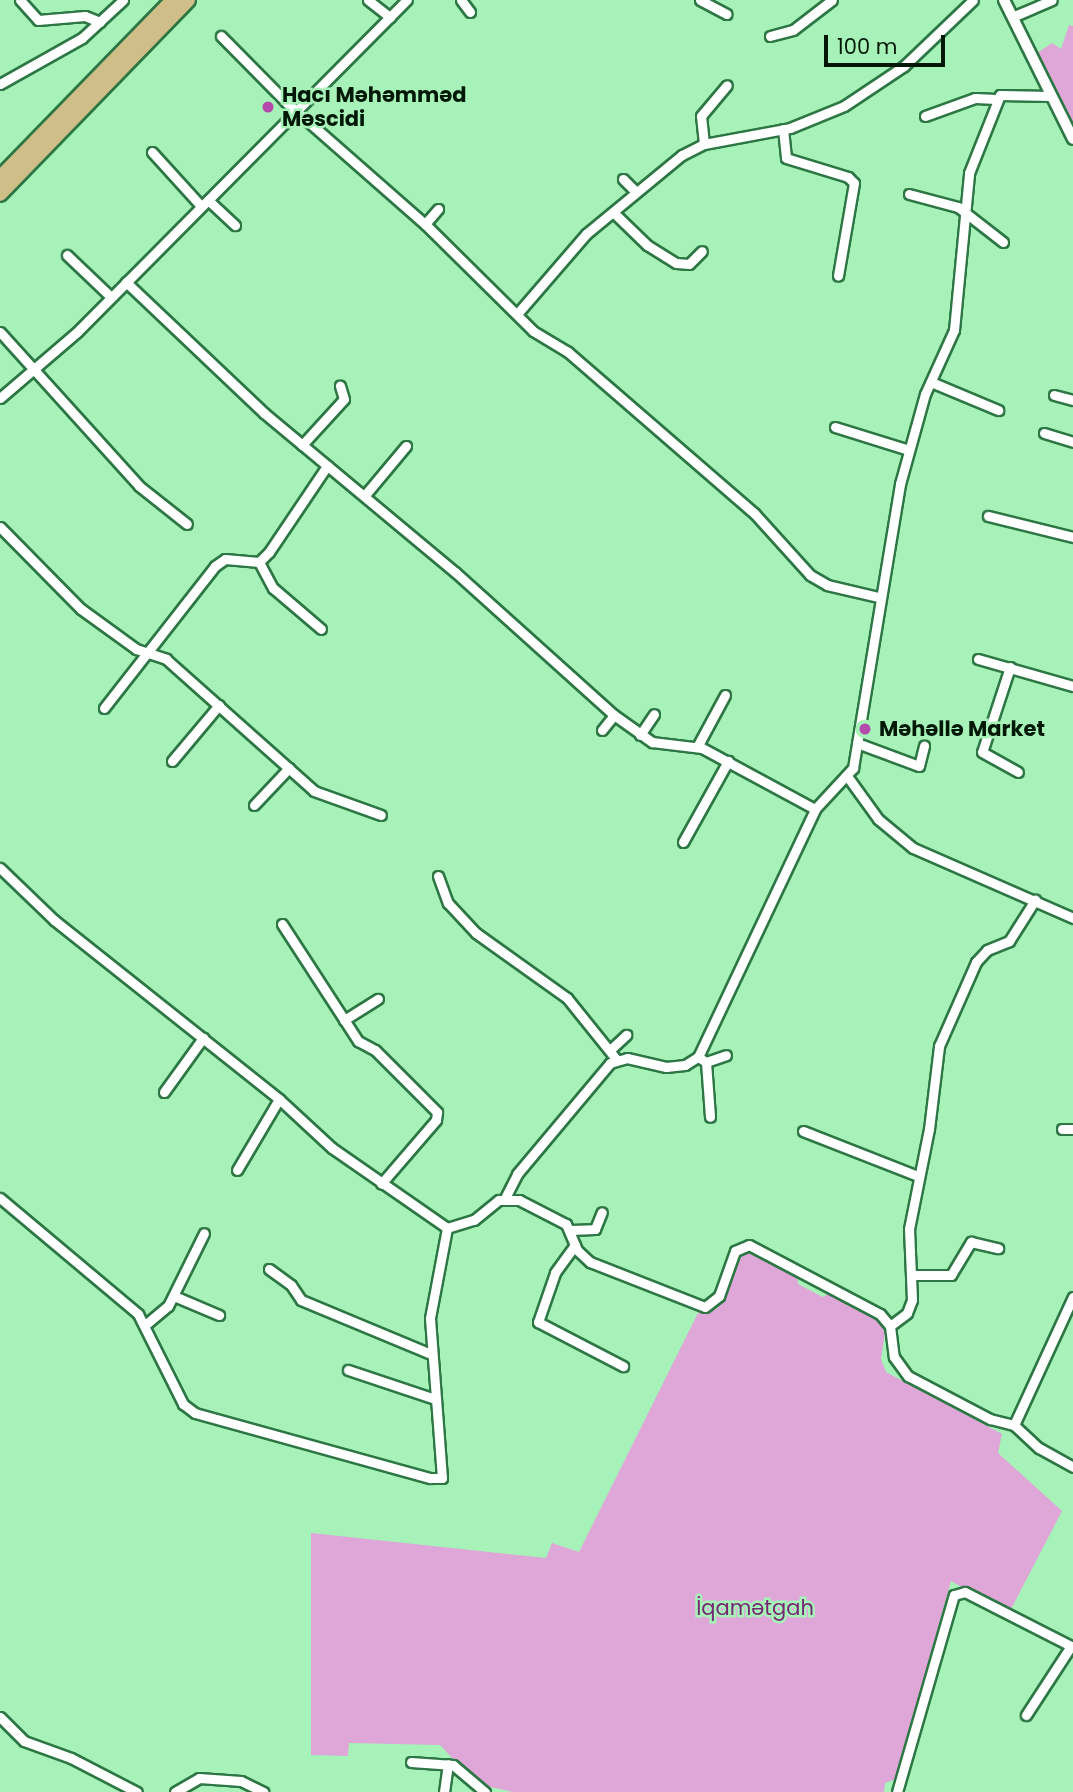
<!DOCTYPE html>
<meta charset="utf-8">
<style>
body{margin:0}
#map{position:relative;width:1073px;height:1792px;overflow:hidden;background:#a7f2b8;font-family:Poppins,sans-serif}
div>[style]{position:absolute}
.green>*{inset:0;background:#dfa6d8}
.roads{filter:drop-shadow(2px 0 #2c7744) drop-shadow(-2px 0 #2c7744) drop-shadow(0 2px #2c7744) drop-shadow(0 -2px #2c7744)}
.minor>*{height:9px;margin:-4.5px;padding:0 4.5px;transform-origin:4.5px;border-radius:4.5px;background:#fff}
.tertiary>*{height:10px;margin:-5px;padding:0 5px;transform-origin:5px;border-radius:5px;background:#fff}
.primary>*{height:14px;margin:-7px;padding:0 7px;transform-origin:7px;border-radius:7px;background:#d0be88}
.dots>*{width:19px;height:19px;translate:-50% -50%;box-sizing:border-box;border:4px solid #a7f2b8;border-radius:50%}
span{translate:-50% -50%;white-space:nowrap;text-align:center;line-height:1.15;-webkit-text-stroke:5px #a7f2b8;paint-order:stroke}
.poi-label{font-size:21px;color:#001805;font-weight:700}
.left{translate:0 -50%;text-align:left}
.park-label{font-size:21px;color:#762771}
.scale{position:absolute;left:824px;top:35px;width:121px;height:32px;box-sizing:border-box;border:4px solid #001805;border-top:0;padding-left:9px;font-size:21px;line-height:24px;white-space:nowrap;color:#001805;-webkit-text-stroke:5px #a7f2b8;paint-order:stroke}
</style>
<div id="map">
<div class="green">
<i style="clip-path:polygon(1069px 25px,1073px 26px,1073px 129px,1036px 54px,1052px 43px,1061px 49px)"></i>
<i style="clip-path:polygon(745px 1249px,797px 1276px,798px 1284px,823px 1297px,830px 1293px,879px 1320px,885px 1333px,881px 1359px,886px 1372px,1002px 1434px,998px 1453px,1062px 1511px,1009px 1613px,951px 1581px,896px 1779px,885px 1783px,884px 1792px,513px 1792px,477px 1784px,440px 1745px,349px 1743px,348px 1756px,311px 1755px,311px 1533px,546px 1558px,552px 1543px,579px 1552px,698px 1313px,717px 1309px)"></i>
</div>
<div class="roads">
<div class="minor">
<i style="left:20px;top:0;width:27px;rotate:48deg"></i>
<i style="left:38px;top:20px;width:47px;rotate:-4.9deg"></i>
<i style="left:85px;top:16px;width:16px;rotate:22deg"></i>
<i style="left:368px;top:0;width:28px;rotate:38deg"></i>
<i style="left:461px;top:0;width:15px;rotate:53deg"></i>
<i style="left:700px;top:0;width:30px;rotate:28deg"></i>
<i style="left:1012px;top:17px;width:43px;rotate:-23deg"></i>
<i style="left:221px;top:36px;width:93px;rotate:45.4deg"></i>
<i style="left:286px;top:102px;width:185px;rotate:41.3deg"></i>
<i style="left:425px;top:224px;width:152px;rotate:44.7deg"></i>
<i style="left:533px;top:331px;width:41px;rotate:31deg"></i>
<i style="left:568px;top:352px;width:246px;rotate:40.9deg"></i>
<i style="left:754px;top:513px;width:84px;rotate:47.9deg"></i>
<i style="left:810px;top:575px;width:20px;rotate:30deg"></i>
<i style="left:827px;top:585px;width:52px;rotate:13.2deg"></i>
<i style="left:770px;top:36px;width:24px;rotate:-15deg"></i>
<i style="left:793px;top:30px;width:49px;rotate:-37.6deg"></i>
<i style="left:0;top:84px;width:94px;rotate:-29.3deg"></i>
<i style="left:82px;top:38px;width:56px;rotate:-42.8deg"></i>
<i style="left:925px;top:116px;width:53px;rotate:-19.8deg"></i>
<i style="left:975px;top:98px;width:21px;rotate:3deg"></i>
<i style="left:783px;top:129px;width:29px;rotate:84deg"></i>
<i style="left:786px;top:158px;width:65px;rotate:17deg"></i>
<i style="left:848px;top:177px;width:8px;rotate:45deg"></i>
<i style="left:854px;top:183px;width:94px;rotate:99.8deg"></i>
<i style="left:704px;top:144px;width:28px;rotate:-96deg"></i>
<i style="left:701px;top:116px;width:40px;rotate:-50deg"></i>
<i style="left:152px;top:152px;width:73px;rotate:47.8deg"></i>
<i style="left:623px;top:179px;width:17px;rotate:45deg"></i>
<i style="left:909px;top:194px;width:51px;rotate:14.9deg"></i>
<i style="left:958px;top:207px;width:57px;rotate:37.9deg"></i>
<i style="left:208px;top:200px;width:37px;rotate:43deg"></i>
<i style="left:614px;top:213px;width:46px;rotate:44.1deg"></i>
<i style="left:647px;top:245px;width:34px;rotate:32deg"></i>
<i style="left:676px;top:263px;width:13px;rotate:4deg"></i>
<i style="left:689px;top:264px;width:18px;rotate:-45deg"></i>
<i style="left:425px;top:224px;width:20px;rotate:-49deg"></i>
<i style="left:67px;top:255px;width:61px;rotate:43.7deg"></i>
<i style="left:126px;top:282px;width:190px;rotate:43.5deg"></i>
<i style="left:264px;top:413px;width:249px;rotate:39.8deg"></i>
<i style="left:455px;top:572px;width:214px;rotate:42deg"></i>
<i style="left:614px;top:715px;width:47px;rotate:35.4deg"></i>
<i style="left:652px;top:742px;width:50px;rotate:6.8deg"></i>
<i style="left:702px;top:748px;width:128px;rotate:28.4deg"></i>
<i style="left:517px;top:314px;width:106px;rotate:-49.2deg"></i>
<i style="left:586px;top:234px;width:124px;rotate:-39.5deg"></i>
<i style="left:682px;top:155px;width:25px;rotate:-27deg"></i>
<i style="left:704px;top:144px;width:87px;rotate:-10.5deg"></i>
<i style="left:790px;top:128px;width:58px;rotate:-22.2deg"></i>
<i style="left:844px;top:106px;width:72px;rotate:-33.7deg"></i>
<i style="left:904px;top:66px;width:95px;rotate:-43.7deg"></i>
<i style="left:0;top:332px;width:207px;rotate:47.9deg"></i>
<i style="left:139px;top:486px;width:61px;rotate:38.4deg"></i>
<i style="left:931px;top:382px;width:73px;rotate:22.7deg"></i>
<i style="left:1054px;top:395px;width:20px;rotate:15deg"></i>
<i style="left:0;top:398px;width:101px;rotate:-40.6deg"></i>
<i style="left:77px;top:332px;width:468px;rotate:-45.2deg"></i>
<i style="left:835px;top:427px;width:77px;rotate:17.3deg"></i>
<i style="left:1044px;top:433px;width:30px;rotate:17deg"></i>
<i style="left:302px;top:445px;width:62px;rotate:-47.6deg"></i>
<i style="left:344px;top:399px;width:14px;rotate:-107deg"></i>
<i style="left:365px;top:495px;width:64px;rotate:-50.1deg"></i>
<i style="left:988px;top:516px;width:88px;rotate:13.9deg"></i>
<i style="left:0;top:527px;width:115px;rotate:45.4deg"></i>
<i style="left:81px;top:609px;width:68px;rotate:36deg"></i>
<i style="left:136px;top:649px;width:32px;rotate:18deg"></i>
<i style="left:166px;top:659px;width:198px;rotate:41.7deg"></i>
<i style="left:314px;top:791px;width:71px;rotate:19.7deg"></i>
<i style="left:259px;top:562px;width:30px;rotate:62deg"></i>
<i style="left:273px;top:588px;width:63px;rotate:40.5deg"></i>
<i style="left:978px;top:659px;width:99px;rotate:15.9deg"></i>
<i style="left:1010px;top:667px;width:89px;rotate:108.2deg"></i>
<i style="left:982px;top:752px;width:41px;rotate:29.1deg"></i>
<i style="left:104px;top:708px;width:180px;rotate:-52deg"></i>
<i style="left:215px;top:566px;width:12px;rotate:-35deg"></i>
<i style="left:225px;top:559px;width:34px;rotate:5deg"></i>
<i style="left:259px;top:562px;width:14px;rotate:-45deg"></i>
<i style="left:269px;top:552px;width:104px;rotate:-56deg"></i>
<i style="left:602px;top:730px;width:19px;rotate:-51deg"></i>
<i style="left:640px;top:735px;width:25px;rotate:-56deg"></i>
<i style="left:857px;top:743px;width:66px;rotate:20.4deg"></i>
<i style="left:919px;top:766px;width:21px;rotate:-76deg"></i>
<i style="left:697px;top:747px;width:59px;rotate:-61.7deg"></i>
<i style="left:172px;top:761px;width:73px;rotate:-50deg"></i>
<i style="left:847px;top:776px;width:53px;rotate:54.2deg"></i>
<i style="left:878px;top:819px;width:45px;rotate:39.6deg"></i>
<i style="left:913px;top:848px;width:175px;rotate:23.6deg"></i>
<i style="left:254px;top:805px;width:51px;rotate:-46.6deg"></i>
<i style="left:683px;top:842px;width:93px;rotate:-60.9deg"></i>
<i style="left:0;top:868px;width:75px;rotate:43.9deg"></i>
<i style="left:54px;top:920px;width:288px;rotate:38.5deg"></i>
<i style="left:279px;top:1099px;width:72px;rotate:42.8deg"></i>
<i style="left:332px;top:1148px;width:140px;rotate:34.8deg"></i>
<i style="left:438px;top:876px;width:29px;rotate:70deg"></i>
<i style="left:448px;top:903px;width:41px;rotate:47deg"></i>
<i style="left:476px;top:933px;width:112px;rotate:35.5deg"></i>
<i style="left:567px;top:998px;width:78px;rotate:51.2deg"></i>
<i style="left:282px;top:924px;width:140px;rotate:57deg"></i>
<i style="left:358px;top:1041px;width:19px;rotate:28deg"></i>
<i style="left:375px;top:1050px;width:88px;rotate:45deg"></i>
<i style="left:437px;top:1112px;width:8px;rotate:97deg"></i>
<i style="left:436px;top:1120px;width:84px;rotate:130.7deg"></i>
<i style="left:344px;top:1020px;width:40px;rotate:-32deg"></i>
<i style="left:611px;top:1049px;width:21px;rotate:-43deg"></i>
<i style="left:698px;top:1057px;width:9px;rotate:32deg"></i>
<i style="left:706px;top:1062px;width:55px;rotate:85.8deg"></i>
<i style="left:706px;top:1062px;width:21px;rotate:-19deg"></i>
<i style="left:164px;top:1092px;width:67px;rotate:-54.2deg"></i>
<i style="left:1062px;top:1129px;width:11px"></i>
<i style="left:803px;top:1131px;width:123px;rotate:21.4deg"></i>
<i style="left:237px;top:1170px;width:82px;rotate:-59.4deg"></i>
<i style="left:0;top:1198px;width:180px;rotate:40deg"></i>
<i style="left:138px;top:1314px;width:101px;rotate:63.4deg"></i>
<i style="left:183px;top:1404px;width:15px;rotate:37deg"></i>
<i style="left:195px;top:1413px;width:244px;rotate:15.5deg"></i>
<i style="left:430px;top:1478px;width:12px"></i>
<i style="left:442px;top:1478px;width:160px;rotate:-94.3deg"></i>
<i style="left:430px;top:1318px;width:92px;rotate:-79.3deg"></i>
<i style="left:505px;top:1198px;width:27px;rotate:-63deg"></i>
<i style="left:517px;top:1174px;width:145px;rotate:-50deg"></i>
<i style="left:610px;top:1063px;width:18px;rotate:-16deg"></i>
<i style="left:627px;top:1058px;width:40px;rotate:13deg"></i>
<i style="left:666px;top:1067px;width:19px;rotate:-6deg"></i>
<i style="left:685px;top:1065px;width:15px;rotate:-32deg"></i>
<i style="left:698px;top:1057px;width:274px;rotate:-64.7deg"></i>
<i style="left:815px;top:809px;width:56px;rotate:-47.2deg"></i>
<i style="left:853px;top:768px;width:288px;rotate:-80.6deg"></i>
<i style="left:900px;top:484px;width:93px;rotate:-74.5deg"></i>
<i style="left:925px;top:394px;width:70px;rotate:-65.6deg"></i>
<i style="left:954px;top:330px;width:158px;rotate:-84.5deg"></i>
<i style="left:969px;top:173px;width:84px;rotate:-68.3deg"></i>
<i style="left:1000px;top:95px;width:51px;rotate:1.1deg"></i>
<i style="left:447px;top:1228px;width:28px;rotate:-17deg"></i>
<i style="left:474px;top:1220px;width:32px;rotate:-39deg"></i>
<i style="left:499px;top:1200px;width:20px"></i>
<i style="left:519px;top:1200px;width:53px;rotate:27.1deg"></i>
<i style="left:566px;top:1224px;width:28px;rotate:67deg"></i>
<i style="left:577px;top:1250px;width:18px;rotate:43deg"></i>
<i style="left:590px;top:1262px;width:123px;rotate:21.4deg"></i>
<i style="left:705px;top:1307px;width:18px;rotate:-38deg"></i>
<i style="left:719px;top:1296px;width:48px;rotate:-70.4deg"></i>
<i style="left:735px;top:1251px;width:15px;rotate:-23deg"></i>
<i style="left:749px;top:1245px;width:148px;rotate:27.8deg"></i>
<i style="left:880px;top:1314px;width:16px;rotate:50deg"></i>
<i style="left:890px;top:1326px;width:31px;rotate:83deg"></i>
<i style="left:894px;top:1357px;width:24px;rotate:54deg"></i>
<i style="left:908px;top:1376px;width:93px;rotate:27.7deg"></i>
<i style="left:990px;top:1419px;width:25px;rotate:14deg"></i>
<i style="left:1014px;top:1425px;width:34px;rotate:43deg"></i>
<i style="left:1039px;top:1448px;width:39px;rotate:29deg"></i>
<i style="left:570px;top:1230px;width:25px;rotate:-2deg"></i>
<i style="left:595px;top:1229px;width:18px;rotate:-68deg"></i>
<i style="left:575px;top:1245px;width:34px;rotate:126deg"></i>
<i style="left:555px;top:1273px;width:52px;rotate:109.1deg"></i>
<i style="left:538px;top:1322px;width:96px;rotate:27.4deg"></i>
<i style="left:269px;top:1269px;width:27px;rotate:36deg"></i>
<i style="left:291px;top:1285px;width:18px;rotate:56deg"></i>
<i style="left:301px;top:1300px;width:141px;rotate:22.6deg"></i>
<i style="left:913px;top:1275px;width:38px"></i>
<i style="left:951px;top:1275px;width:39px;rotate:-59deg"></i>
<i style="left:971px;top:1242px;width:28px;rotate:13deg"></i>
<i style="left:174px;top:1296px;width:49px;rotate:22.9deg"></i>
<i style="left:145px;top:1325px;width:30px;rotate:-40deg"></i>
<i style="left:168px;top:1306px;width:81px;rotate:-63.7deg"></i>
<i style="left:890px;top:1326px;width:21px;rotate:-37deg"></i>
<i style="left:907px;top:1313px;width:14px;rotate:-69deg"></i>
<i style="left:912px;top:1300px;width:71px;rotate:-92.4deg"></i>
<i style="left:909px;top:1229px;width:102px;rotate:-78.7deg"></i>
<i style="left:929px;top:1129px;width:84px;rotate:-83.1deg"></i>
<i style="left:939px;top:1046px;width:92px;rotate:-66.2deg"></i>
<i style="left:976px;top:962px;width:16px;rotate:-47deg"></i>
<i style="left:987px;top:950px;width:24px;rotate:-22deg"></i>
<i style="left:1009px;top:941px;width:49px;rotate:-57.6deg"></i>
<i style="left:348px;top:1370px;width:92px;rotate:18.4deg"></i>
<i style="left:1014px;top:1425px;width:141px;rotate:-65.3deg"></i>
<i style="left:1026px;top:1715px;width:82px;rotate:-56.9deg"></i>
<i style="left:0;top:1717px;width:34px;rotate:45deg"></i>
<i style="left:24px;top:1741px;width:50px;rotate:19.9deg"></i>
<i style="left:71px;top:1758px;width:74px;rotate:27.3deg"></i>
<i style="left:411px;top:1762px;width:42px;rotate:4.1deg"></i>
<i style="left:453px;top:1765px;width:42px;rotate:40.2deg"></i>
<i style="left:175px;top:1792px;width:28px;rotate:-30deg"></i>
<i style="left:199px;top:1778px;width:42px;rotate:4.1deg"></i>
<i style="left:241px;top:1781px;width:25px;rotate:26deg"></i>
<i style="left:444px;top:1792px;width:28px;rotate:-82deg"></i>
<i style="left:897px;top:1792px;width:205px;rotate:-73.9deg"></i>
<i style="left:954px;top:1595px;width:11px;rotate:-15deg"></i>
<i style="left:965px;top:1592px;width:121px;rotate:27deg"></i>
</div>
<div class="tertiary">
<i style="left:1004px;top:0;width:155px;rotate:63.6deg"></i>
</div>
<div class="primary">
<i style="left:0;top:178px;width:248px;rotate:-45.8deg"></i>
<i style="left:0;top:194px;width:270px;rotate:-45.9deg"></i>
</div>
</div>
<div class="dots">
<i style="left:268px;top:107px;background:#b44aab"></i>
<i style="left:865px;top:729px;background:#b44aab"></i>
</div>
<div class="poi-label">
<span class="left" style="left:282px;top:107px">Hacı Məhəmməd<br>Məscidi</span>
<span class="left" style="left:879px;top:729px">Məhəllə Market</span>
</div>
<div class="park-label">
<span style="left:755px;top:1608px">İqamətgah</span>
</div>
<div class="scale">100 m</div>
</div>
